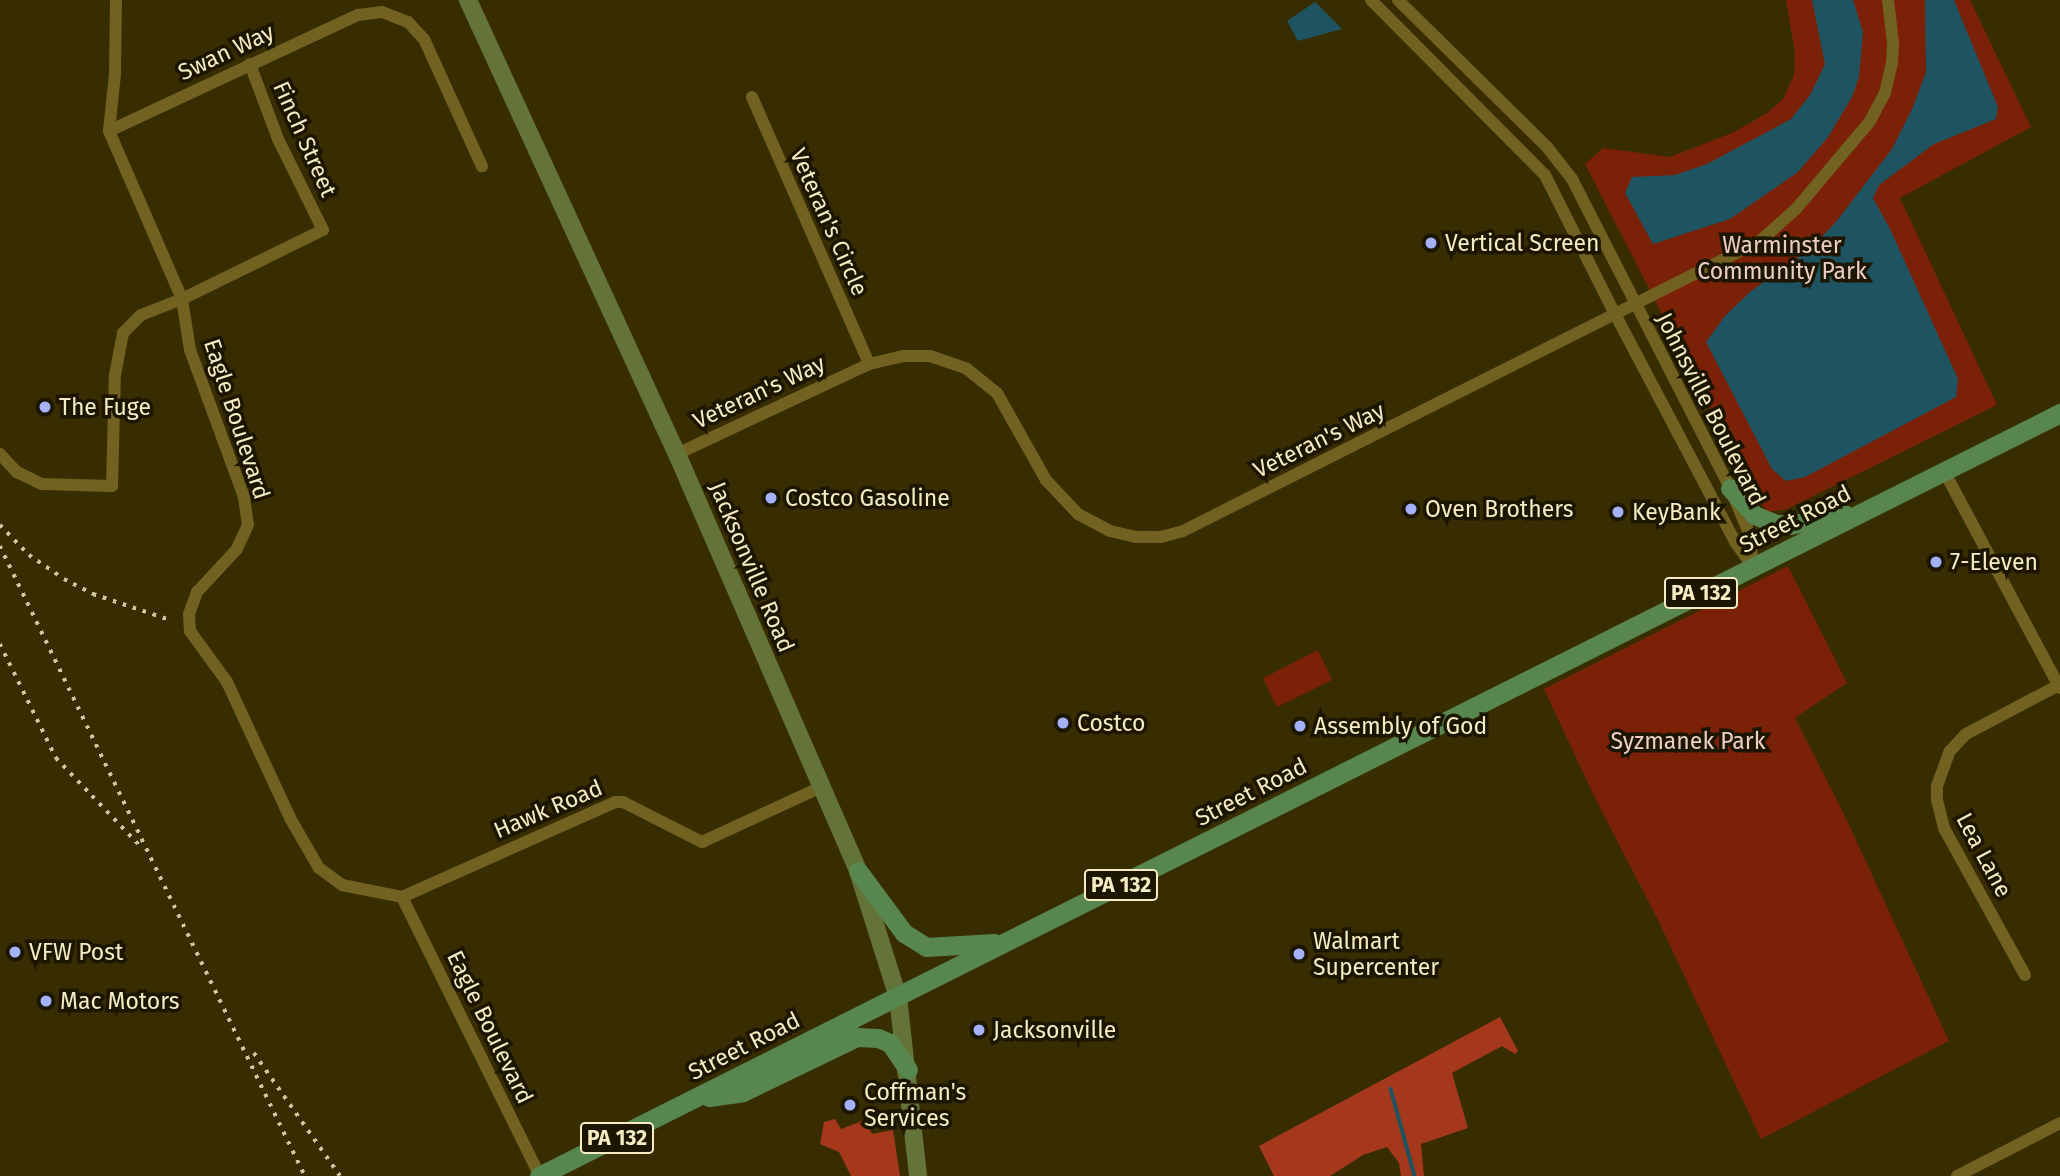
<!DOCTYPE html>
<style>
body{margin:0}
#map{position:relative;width:2060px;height:1176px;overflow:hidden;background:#382d00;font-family:"Fira Sans",sans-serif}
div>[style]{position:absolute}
.green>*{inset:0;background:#7b2107}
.forest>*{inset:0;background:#a5381b}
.water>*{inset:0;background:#1e5461}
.stream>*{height:3.5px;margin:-1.75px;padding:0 1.75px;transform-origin:1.75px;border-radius:1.75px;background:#1e5461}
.street>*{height:12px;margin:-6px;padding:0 6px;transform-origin:6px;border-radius:6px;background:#716222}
.secondary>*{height:18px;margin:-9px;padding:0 9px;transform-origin:9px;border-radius:9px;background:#647438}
.primary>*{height:19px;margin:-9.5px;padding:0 9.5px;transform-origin:9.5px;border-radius:9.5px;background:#57864e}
.rail>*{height:3.5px;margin-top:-1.75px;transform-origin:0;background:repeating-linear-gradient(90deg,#d1c79e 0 3.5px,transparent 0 10.5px)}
.dots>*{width:19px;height:19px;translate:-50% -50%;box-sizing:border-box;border:4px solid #1c1600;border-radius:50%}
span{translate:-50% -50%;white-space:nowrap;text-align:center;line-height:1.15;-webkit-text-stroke:7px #1c1600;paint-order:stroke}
.shield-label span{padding:2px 5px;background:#1c1600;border:2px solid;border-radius:5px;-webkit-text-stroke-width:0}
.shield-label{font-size:21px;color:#f5ecc4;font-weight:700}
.street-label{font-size:23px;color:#f5ecc4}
.poi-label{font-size:23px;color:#f5ecc4}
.left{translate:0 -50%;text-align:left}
.park-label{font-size:23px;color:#eccec6}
</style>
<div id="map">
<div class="green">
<i style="clip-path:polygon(1786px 0,1970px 0,2031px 127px,1900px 198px,1997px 405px,1787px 509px,1768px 512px,1757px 499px,1585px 164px,1603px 148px,1670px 157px,1732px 133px,1767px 113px,1783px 99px,1794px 75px,1795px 53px)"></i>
<i style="clip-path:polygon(1788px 566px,1847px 683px,1795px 718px,1844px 814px,1949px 1041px,1761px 1139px,1658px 920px,1594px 796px,1544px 689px)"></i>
<i style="clip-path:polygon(1318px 650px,1332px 680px,1277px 707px,1263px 678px)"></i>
</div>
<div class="forest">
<i style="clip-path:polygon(1500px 1017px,1518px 1051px,1515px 1054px,1502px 1046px,1452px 1073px,1468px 1128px,1421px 1144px,1424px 1176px,1401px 1176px,1399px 1163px,1387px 1147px,1363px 1155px,1330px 1176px,1274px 1176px,1259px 1146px)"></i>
<i style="clip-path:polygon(835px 1119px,841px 1129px,865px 1120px,872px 1134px,893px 1130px,900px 1176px,851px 1176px,839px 1152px,820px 1144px,824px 1122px)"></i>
</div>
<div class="water">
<i style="clip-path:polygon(1812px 0,1853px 0,1863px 32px,1859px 77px,1852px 97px,1828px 137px,1798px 172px,1730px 219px,1653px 244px,1625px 193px,1632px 177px,1675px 175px,1707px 164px,1791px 119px,1810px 95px,1825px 64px)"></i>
<i style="clip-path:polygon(1925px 0,1954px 0,1998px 107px,1996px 119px,1934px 144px,1879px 185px,1873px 198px,1891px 231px,1958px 379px,1956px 397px,1805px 477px,1786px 481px,1772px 469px,1706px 342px,1725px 316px,1750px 292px,1811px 248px,1835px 223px,1892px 149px,1913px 107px,1926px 72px)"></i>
<i style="clip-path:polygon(1315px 2px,1342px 29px,1298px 41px,1287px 21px)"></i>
</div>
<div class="stream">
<i style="left:1391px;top:1089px;width:90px;rotate:74.6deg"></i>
</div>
<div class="street">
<i style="left:116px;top:0;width:74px;rotate:90.8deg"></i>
<i style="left:115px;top:74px;width:57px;rotate:96deg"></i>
<i style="left:109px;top:131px;width:183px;rotate:66.5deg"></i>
<i style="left:182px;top:299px;width:52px;rotate:81.1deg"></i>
<i style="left:190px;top:350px;width:157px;rotate:69.8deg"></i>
<i style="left:244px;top:497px;width:28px;rotate:82deg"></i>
<i style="left:248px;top:525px;width:26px;rotate:115deg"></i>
<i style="left:237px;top:549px;width:59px;rotate:132.9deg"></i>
<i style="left:197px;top:592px;width:23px;rotate:110deg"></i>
<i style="left:189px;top:614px;width:17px;rotate:87deg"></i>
<i style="left:190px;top:631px;width:63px;rotate:54deg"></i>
<i style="left:227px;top:682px;width:150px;rotate:65.1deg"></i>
<i style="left:290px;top:818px;width:58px;rotate:59.9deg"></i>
<i style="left:319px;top:868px;width:29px;rotate:36deg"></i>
<i style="left:342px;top:885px;width:61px;rotate:11.3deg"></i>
<i style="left:1371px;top:0;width:247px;rotate:45.2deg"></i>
<i style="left:1545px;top:175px;width:156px;rotate:63.3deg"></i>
<i style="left:1615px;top:314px;width:258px;rotate:62.2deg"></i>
<i style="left:1735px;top:542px;width:31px;rotate:54deg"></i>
<i style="left:1398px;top:0;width:209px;rotate:44.6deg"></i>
<i style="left:1547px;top:147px;width:41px;rotate:52deg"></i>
<i style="left:1572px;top:179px;width:347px;rotate:62.9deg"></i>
<i style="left:1730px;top:488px;width:49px;rotate:67.1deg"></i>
<i style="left:1749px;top:533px;width:32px;rotate:83deg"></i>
<i style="left:752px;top:97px;width:292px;rotate:66.3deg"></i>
<i style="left:109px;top:131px;width:275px;rotate:-25deg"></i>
<i style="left:358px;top:15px;width:24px;rotate:-7deg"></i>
<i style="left:382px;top:12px;width:28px;rotate:21deg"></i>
<i style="left:408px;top:22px;width:23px;rotate:47deg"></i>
<i style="left:424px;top:39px;width:140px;rotate:65.5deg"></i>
<i style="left:0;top:454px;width:25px;rotate:47deg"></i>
<i style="left:17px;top:472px;width:28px;rotate:26deg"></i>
<i style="left:42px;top:484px;width:70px;rotate:1.6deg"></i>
<i style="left:112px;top:486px;width:111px;rotate:-88.5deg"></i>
<i style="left:115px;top:375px;width:43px;rotate:-79.2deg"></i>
<i style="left:123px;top:333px;width:25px;rotate:-45deg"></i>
<i style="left:141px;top:315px;width:44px;rotate:-21.3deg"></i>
<i style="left:182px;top:299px;width:157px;rotate:-26.1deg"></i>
<i style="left:323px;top:230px;width:102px;rotate:-116.3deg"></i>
<i style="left:278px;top:139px;width:80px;rotate:-110.5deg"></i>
<i style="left:677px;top:454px;width:212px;rotate:-25.1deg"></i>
<i style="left:869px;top:364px;width:35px;rotate:-13deg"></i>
<i style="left:903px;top:356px;width:27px"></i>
<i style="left:930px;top:356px;width:39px;rotate:19deg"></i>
<i style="left:967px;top:369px;width:38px;rotate:39deg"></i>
<i style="left:997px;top:393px;width:100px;rotate:60.6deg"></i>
<i style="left:1046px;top:480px;width:47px;rotate:46.7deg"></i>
<i style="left:1078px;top:514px;width:36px;rotate:28deg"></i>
<i style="left:1110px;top:531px;width:26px;rotate:13deg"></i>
<i style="left:1135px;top:537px;width:26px"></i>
<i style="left:1161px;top:537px;width:23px;rotate:-15deg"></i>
<i style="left:1183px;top:531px;width:646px;rotate:-26.68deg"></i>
<i style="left:1760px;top:241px;width:48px;rotate:-41.6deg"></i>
<i style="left:1796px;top:209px;width:115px;rotate:-49.9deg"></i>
<i style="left:1870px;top:121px;width:32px;rotate:-62deg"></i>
<i style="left:1885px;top:93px;width:31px;rotate:-77deg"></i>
<i style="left:1892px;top:63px;width:20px;rotate:-87deg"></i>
<i style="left:1893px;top:43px;width:43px;rotate:-96.6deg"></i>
<i style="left:1944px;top:471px;width:246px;rotate:61.9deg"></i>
<i style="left:402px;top:897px;width:233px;rotate:-24deg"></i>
<i style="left:615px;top:802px;width:8px"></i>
<i style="left:623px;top:802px;width:89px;rotate:26.9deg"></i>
<i style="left:702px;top:842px;width:133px;rotate:-24.8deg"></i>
<i style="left:402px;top:897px;width:311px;rotate:63.7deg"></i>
<i style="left:2025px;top:975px;width:168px;rotate:-118.9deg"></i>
<i style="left:1944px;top:828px;width:29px;rotate:-104deg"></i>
<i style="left:1937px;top:800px;width:14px;rotate:-90deg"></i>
<i style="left:1937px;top:786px;width:37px;rotate:-70deg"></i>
<i style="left:1950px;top:751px;width:23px;rotate:-47deg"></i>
<i style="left:1966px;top:734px;width:105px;rotate:-27.8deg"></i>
<i style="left:1957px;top:1176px;width:116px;rotate:-27.2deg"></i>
</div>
<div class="secondary">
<i style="left:468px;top:0;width:507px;rotate:65.3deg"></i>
<i style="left:680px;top:461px;width:447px;rotate:66.5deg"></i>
<i style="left:858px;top:871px;width:132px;rotate:72.4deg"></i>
<i style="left:898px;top:997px;width:180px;rotate:83.6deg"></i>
</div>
<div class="primary">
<i style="left:1730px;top:488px;width:36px;rotate:48deg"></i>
<i style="left:1754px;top:515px;width:24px;rotate:22deg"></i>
<i style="left:1776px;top:524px;width:14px;rotate:4deg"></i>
<i style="left:1790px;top:525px;width:55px;rotate:-11.5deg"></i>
<i style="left:858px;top:871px;width:77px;rotate:53.4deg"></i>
<i style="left:904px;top:933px;width:26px;rotate:32deg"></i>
<i style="left:926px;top:947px;width:68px;rotate:-3.4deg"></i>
<i style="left:709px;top:1097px;width:34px;rotate:-8deg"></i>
<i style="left:743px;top:1092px;width:127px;rotate:-25.8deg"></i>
<i style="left:857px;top:1037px;width:21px;rotate:3deg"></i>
<i style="left:878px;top:1038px;width:13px;rotate:23deg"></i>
<i style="left:890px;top:1043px;width:32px;rotate:56deg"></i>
<i style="left:539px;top:1176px;width:1702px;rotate:-26.64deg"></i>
</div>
<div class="rail">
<i style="left:0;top:525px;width:42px;rotate:46deg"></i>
<i style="left:29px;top:555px;width:42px;rotate:34.4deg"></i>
<i style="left:64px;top:579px;width:33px;rotate:27deg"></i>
<i style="left:93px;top:594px;width:81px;rotate:18.7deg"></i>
<i style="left:0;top:546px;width:700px;rotate:64.17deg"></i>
<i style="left:0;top:644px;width:127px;rotate:63.8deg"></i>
<i style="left:56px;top:758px;width:120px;rotate:46.3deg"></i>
<i style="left:254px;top:1053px;width:150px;rotate:55deg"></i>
</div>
<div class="dots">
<i style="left:1431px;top:243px;background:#a4b2fc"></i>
<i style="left:45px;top:407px;background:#a4b2fc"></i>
<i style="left:771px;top:498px;background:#a4b2fc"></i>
<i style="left:1411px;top:509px;background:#a4b2fc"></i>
<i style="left:1618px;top:512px;background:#a4b2fc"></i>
<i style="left:1936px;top:562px;background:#a4b2fc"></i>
<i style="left:1063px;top:723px;background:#a4b2fc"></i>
<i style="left:1300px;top:726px;background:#a4b2fc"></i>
<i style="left:15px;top:952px;background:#a4b2fc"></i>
<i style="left:1299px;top:954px;background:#a4b2fc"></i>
<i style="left:46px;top:1001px;background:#a4b2fc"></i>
<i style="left:979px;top:1030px;background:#a4b2fc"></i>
<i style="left:850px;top:1105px;background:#a4b2fc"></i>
</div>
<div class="shield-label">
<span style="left:1701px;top:593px">PA 132</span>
<span style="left:1121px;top:885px">PA 132</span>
<span style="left:617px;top:1138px">PA 132</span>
</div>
<div class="street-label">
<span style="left:226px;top:52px;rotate:-25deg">Swan Way</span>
<span style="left:305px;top:139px;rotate:66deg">Finch Street</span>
<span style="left:829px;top:222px;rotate:66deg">Veteran's Circle</span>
<span style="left:759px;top:392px;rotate:-25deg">Veteran's Way</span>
<span style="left:1711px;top:409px;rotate:63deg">Johnsville Boulevard</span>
<span style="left:237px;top:419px;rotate:72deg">Eagle Boulevard</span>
<span style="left:1319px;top:440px;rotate:-26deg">Veteran's Way</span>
<span style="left:1795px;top:519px;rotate:-27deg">Street Road</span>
<span style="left:752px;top:567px;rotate:67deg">Jacksonville Road</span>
<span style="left:1251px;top:792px;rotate:-27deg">Street Road</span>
<span style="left:548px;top:809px;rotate:-23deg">Hawk Road</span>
<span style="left:1984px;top:855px;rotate:62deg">Lea Lane</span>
<span style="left:490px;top:1027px;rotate:64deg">Eagle Boulevard</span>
<span style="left:744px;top:1046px;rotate:-27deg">Street Road</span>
</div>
<div class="poi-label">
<span class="left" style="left:1445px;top:243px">Vertical Screen</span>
<span class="left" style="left:59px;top:407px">The Fuge</span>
<span class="left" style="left:785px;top:498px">Costco Gasoline</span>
<span class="left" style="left:1425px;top:509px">Oven Brothers</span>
<span class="left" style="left:1632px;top:512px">KeyBank</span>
<span class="left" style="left:1950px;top:562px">7-Eleven</span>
<span class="left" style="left:1077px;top:723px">Costco</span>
<span class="left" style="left:1314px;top:726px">Assembly of God</span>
<span class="left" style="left:1313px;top:954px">Walmart<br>Supercenter</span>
<span class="left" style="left:29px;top:952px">VFW Post</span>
<span class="left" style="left:60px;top:1001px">Mac Motors</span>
<span class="left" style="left:993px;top:1030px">Jacksonville</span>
<span class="left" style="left:864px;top:1105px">Coffman's<br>Services</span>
</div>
<div class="park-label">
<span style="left:1782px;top:258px">Warminster<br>Community Park</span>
<span style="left:1688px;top:741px">Syzmanek Park</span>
</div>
</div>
